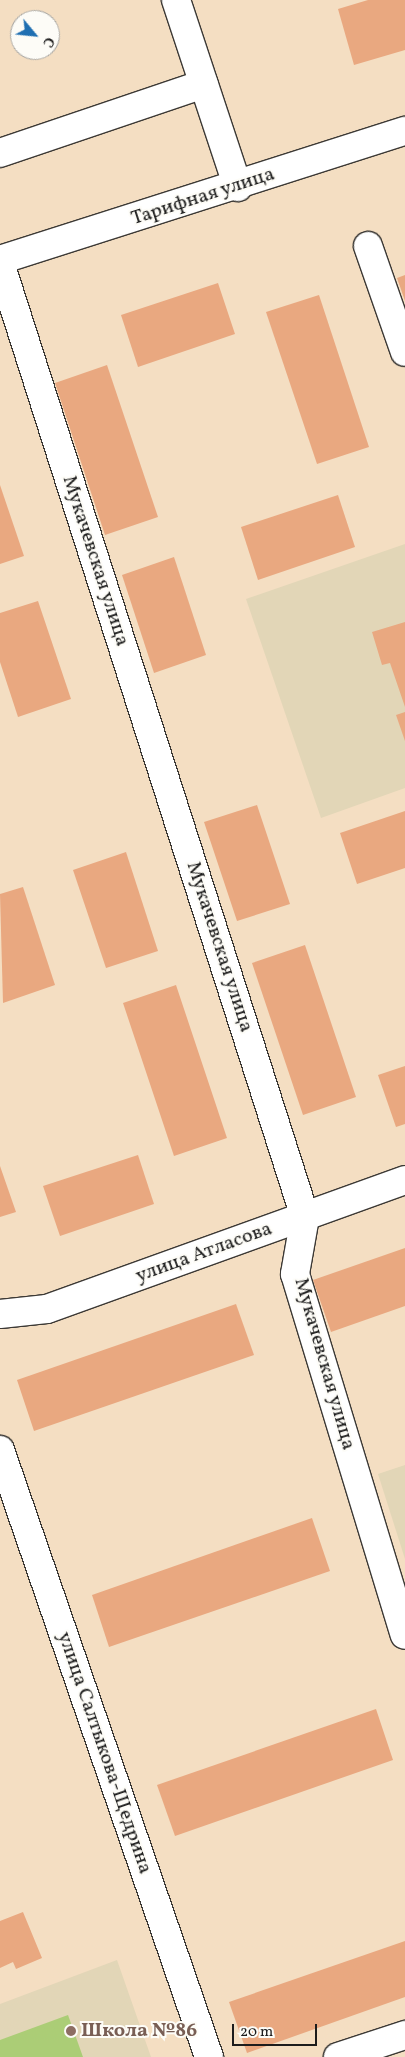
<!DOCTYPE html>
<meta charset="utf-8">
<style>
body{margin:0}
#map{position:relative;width:405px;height:2057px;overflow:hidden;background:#f4dec2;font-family:Vollkorn,serif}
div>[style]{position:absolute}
.built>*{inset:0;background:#e2d6b7}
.green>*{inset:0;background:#abcd76}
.building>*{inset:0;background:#e9a880}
.roads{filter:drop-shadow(1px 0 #3c3935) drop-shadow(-1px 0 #3c3935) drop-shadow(0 1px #3c3935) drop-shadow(0 -1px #3c3935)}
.minor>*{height:28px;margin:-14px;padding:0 14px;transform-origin:14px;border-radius:14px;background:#fff}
.dots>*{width:14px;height:14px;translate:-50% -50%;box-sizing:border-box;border:2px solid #fdfcf7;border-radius:50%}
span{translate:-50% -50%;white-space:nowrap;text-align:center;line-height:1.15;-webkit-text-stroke:4px #fdfcf7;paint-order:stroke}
.street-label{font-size:20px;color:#1c1c1c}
.education-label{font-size:20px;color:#785e54;font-weight:700}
.left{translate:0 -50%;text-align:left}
.north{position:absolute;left:10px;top:10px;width:50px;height:50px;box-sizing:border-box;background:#fdfcf7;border:1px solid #a3a29f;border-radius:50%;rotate:118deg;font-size:14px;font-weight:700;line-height:20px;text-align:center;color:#1c1c1c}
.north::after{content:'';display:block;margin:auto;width:18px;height:22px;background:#1f6fb2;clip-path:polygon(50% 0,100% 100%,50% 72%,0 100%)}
.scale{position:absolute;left:232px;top:2024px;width:85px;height:22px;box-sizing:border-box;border:2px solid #1c1c1c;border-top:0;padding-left:6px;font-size:15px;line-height:18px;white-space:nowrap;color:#1c1c1c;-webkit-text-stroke:4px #fdfcf7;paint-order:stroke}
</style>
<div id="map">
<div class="built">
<i style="clip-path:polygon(405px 544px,405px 788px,321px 818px,246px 599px)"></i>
<i style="clip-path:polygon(405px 1465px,405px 1559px,378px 1474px)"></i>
<i style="clip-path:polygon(117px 1960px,151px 2057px,0 2057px,0 2004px)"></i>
</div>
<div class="green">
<i style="clip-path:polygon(68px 2015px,83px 2057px,0 2057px,0 2040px)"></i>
</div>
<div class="building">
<i style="clip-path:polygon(368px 0,405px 0,405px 50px,354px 65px,338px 9px)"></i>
<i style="clip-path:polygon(405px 275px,405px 301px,397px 278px)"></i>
<i style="clip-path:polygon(218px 283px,235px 334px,138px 367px,121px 315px)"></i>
<i style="clip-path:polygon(319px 295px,369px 447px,317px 464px,266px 312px)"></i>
<i style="clip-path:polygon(107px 365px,158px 517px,105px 535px,55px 383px)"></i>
<i style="clip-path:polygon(0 485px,24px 556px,0 564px)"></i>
<i style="clip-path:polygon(338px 495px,355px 547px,258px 580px,241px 527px)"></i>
<i style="clip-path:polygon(174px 557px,206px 655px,154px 673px,122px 575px)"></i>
<i style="clip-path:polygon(38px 601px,71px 699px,18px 717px,0 662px,0 613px)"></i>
<i style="clip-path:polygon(405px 622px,405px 707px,390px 663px,382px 665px,372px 632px)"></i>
<i style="clip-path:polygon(405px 712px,405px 741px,396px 715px)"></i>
<i style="clip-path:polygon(257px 805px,290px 904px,237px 921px,204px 822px)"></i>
<i style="clip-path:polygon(405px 811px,405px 868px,357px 884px,340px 833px)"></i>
<i style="clip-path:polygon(126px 852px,158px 951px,106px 968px,73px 870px)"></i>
<i style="clip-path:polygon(23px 887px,55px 985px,3px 1003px,0 894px)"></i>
<i style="clip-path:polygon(305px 945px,356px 1097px,303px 1115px,252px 963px)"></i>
<i style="clip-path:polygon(176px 985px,227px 1138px,174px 1156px,123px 1003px)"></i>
<i style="clip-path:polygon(405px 1066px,405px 1124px,396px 1127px,378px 1075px)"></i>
<i style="clip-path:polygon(138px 1155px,154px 1204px,60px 1236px,43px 1186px)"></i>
<i style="clip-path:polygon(0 1166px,16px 1212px,0 1217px)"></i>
<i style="clip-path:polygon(405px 1248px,405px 1306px,331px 1332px,313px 1280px)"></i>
<i style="clip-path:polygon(236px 1304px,254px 1355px,34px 1431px,17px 1380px)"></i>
<i style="clip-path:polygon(312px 1518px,330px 1571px,109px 1647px,92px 1595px)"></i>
<i style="clip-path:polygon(376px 1709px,393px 1760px,175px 1836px,157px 1785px)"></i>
<i style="clip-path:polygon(23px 1912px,42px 1958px,16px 1969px,13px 1962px,0 1968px,0 1921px)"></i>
<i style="clip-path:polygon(405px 1941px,405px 1997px,247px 2053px,229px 2002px)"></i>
</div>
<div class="roads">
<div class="minor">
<i style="left:176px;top:0;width:197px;rotate:71.7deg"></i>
<i style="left:0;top:153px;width:215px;rotate:-18.7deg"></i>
<i style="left:368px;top:246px;width:112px;rotate:70.8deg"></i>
<i style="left:0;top:260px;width:425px;rotate:-17.7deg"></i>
<i style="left:0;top:263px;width:1002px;rotate:72.27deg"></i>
<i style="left:305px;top:1217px;width:58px;rotate:100deg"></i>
<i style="left:295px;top:1274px;width:377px;rotate:73.1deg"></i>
<i style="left:0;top:1314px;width:47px;rotate:-6.1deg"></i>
<i style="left:47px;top:1309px;width:381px;rotate:-19.8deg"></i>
<i style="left:0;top:1450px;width:642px;rotate:71deg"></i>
<i style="left:338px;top:2057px;width:71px;rotate:-18.2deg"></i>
</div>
</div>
<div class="dots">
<i style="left:71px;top:2031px;background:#8d6e63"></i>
</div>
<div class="street-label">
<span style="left:203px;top:197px;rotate:-18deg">Тарифная улица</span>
<span style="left:95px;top:561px;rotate:72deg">Мукачевская улица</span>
<span style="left:219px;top:947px;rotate:72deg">Мукачевская улица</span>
<span style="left:204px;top:1253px;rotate:-20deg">улица Атласова</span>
<span style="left:324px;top:1364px;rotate:74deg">Мукачевская улица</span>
<span style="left:104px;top:1753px;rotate:71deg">улица Салтыкова-Щедрина</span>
</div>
<div class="education-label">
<span class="left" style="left:81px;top:2031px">Школа №86</span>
</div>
<div class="north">С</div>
<div class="scale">20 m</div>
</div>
